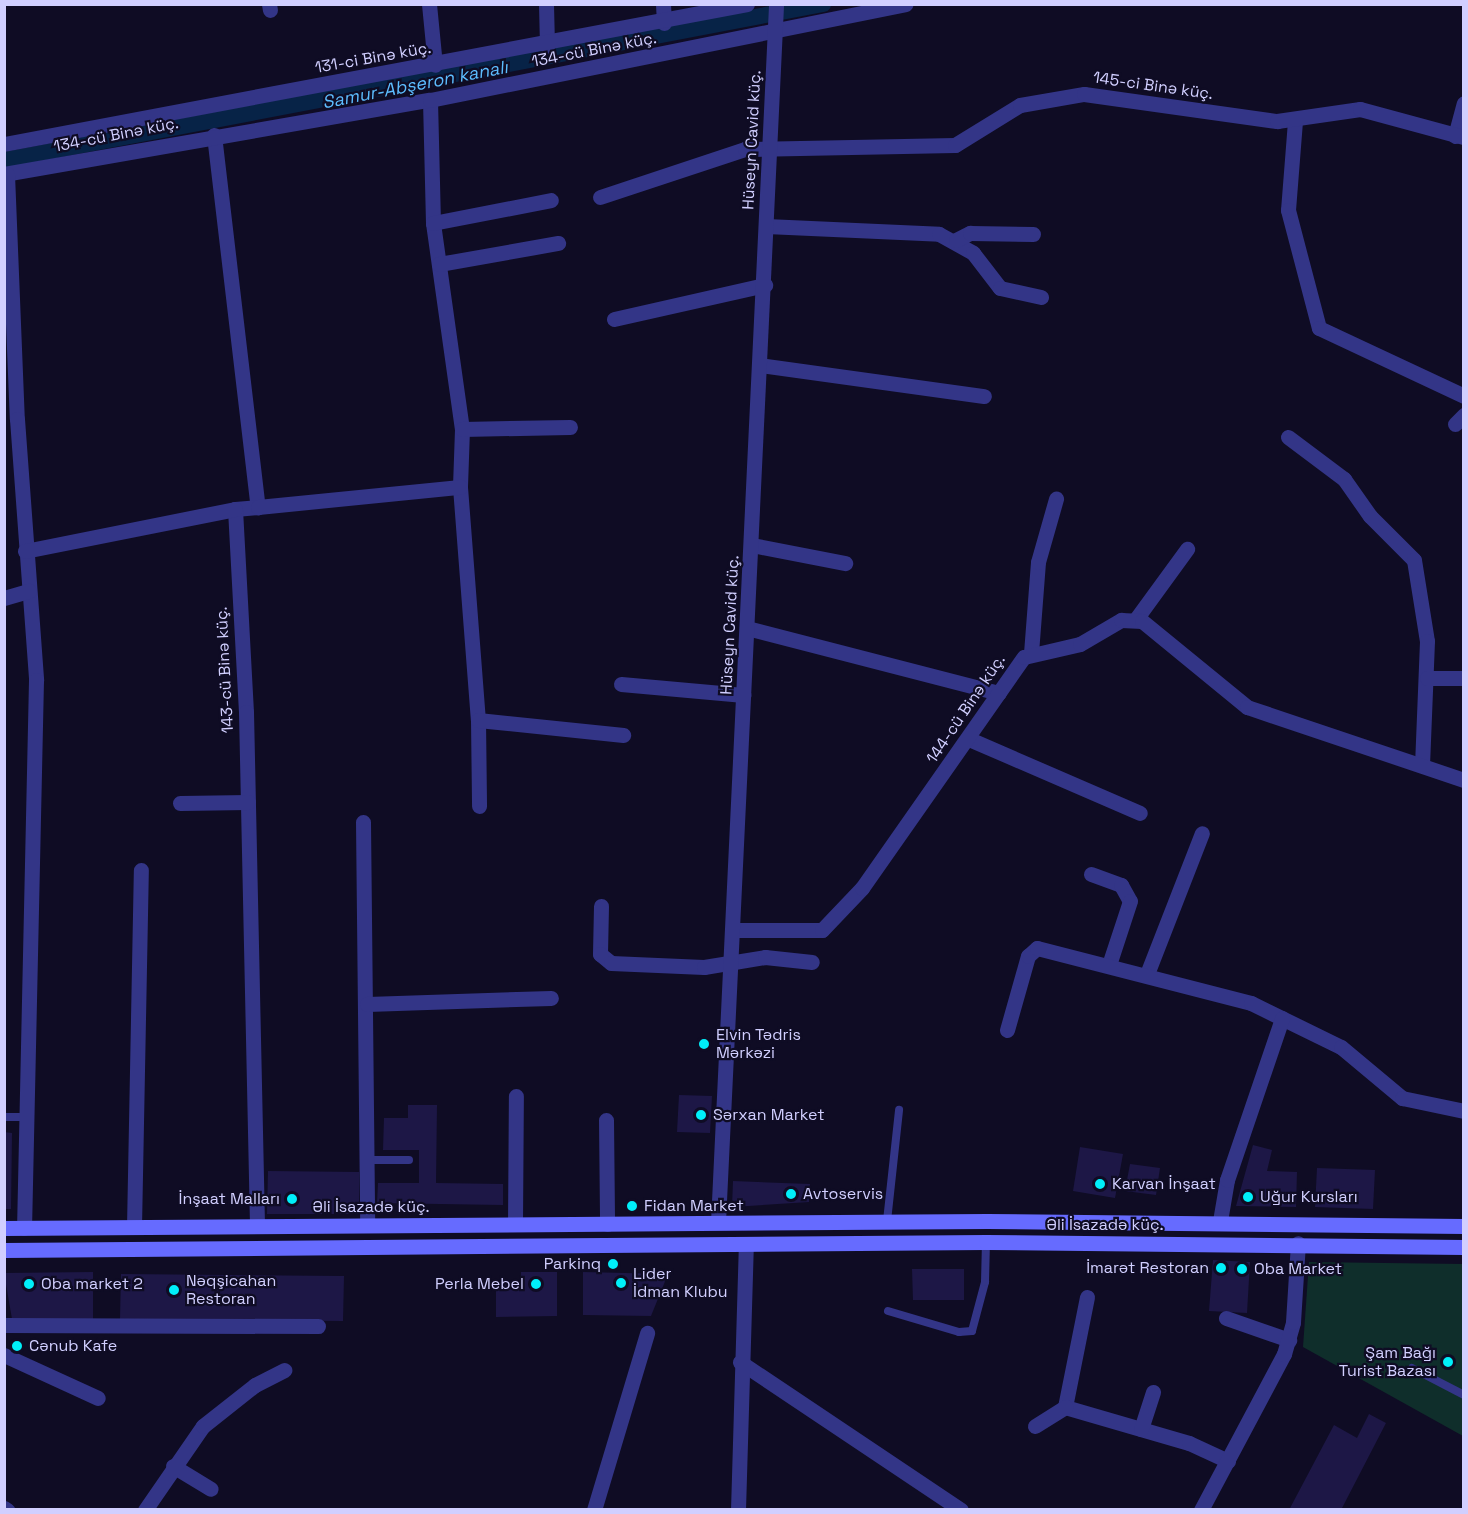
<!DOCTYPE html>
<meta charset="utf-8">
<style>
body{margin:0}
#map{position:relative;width:1468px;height:1514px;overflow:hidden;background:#0f0c24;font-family:"Space Grotesk",sans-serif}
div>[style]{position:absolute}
.green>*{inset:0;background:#0f2e2b}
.canal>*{height:16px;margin:-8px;padding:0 8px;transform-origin:8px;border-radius:8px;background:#072347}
.building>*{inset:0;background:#1d1746}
.service>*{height:8px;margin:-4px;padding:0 4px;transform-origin:4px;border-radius:4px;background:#333587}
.minor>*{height:15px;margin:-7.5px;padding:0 7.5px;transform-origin:7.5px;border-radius:7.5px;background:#333587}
.secondary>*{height:15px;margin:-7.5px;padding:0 7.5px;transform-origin:7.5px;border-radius:7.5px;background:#666bff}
.dots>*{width:16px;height:16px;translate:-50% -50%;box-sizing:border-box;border:3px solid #0f0c24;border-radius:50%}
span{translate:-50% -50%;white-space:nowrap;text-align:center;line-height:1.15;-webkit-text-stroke:4.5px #0f0c24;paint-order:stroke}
.street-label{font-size:16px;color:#d1cfff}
.poi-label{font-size:16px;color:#d1cfff}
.left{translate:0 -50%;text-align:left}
.right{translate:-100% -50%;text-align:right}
.water-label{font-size:18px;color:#5dbdff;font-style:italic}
.frame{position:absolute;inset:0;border:6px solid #d1cfff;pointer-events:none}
</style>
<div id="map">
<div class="green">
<i style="clip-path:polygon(1309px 1262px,1463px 1264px,1463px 1436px,1303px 1347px)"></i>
</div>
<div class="canal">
<i style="left:4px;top:160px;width:834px;rotate:-10.78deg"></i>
</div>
<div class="building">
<i style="clip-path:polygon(679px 1095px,712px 1096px,710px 1133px,677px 1132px)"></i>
<i style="clip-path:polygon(408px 1105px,437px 1105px,436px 1183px,503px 1184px,503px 1205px,377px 1203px,378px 1183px,419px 1183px,419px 1150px,383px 1150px,384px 1118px,408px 1118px)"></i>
<i style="clip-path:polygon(4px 1132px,12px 1133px,11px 1209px,4px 1209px)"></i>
<i style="clip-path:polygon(1253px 1145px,1272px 1150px,1267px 1171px,1297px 1172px,1296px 1207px,1236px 1206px)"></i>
<i style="clip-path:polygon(1080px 1147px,1123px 1154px,1115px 1198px,1073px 1191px)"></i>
<i style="clip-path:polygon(1130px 1164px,1160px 1168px,1156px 1195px,1125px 1191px)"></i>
<i style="clip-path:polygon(1317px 1168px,1375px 1170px,1373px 1209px,1315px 1207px)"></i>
<i style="clip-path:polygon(268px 1171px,359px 1172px,359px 1214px,267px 1214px)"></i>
<i style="clip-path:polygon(733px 1181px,810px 1184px,809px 1202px,732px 1207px)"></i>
<i style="clip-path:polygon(1213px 1260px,1250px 1262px,1247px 1313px,1209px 1311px)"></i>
<i style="clip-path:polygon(912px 1269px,964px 1269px,964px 1300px,913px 1300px)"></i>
<i style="clip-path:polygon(93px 1272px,93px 1319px,12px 1319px,4px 1273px)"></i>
<i style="clip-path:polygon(521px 1272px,557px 1272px,557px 1316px,496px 1317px,496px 1284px,521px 1284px)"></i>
<i style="clip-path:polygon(583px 1272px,668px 1274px,651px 1316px,583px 1315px)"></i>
<i style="clip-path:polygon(121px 1274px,344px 1276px,343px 1321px,120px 1319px)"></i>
<i style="clip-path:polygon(1369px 1414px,1386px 1423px,1341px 1510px,1289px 1510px,1334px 1425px,1357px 1438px)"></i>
</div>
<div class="service">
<i style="left:4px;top:1117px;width:20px"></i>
<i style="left:367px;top:1160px;width:42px"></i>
<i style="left:887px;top:1221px;width:112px;rotate:-83.8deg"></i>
<i style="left:888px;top:1311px;width:74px;rotate:16.5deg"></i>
<i style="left:959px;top:1332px;width:13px;rotate:-4deg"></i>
<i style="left:972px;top:1331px;width:51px;rotate:-75.1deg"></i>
<i style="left:985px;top:1282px;width:40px;rotate:-88.6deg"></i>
<i style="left:1412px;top:1368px;width:59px;rotate:27.4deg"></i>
</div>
<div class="minor">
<i style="left:269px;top:4px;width:6px;rotate:81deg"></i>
<i style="left:429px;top:4px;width:61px;rotate:84.4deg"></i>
<i style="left:546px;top:4px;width:42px;rotate:88.6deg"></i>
<i style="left:663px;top:4px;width:19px;rotate:87deg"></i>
<i style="left:430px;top:100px;width:123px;rotate:88.6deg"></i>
<i style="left:433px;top:223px;width:208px;rotate:82deg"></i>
<i style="left:462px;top:429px;width:58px;rotate:92deg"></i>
<i style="left:460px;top:487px;width:234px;rotate:85.6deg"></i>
<i style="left:478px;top:720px;width:86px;rotate:89.3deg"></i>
<i style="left:1295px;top:121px;width:89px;rotate:94.5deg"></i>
<i style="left:1288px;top:210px;width:122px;rotate:75.3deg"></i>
<i style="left:1319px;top:328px;width:160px;rotate:25.1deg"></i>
<i style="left:214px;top:135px;width:375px;rotate:83.3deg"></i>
<i style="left:258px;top:507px;width:23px;rotate:175deg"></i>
<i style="left:235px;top:509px;width:203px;rotate:86.9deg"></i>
<i style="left:246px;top:712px;width:514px;rotate:88.77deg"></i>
<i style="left:1455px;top:136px;width:34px;rotate:-75deg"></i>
<i style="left:4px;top:144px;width:756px;rotate:-10.67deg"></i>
<i style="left:4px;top:174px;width:432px;rotate:-9.9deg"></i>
<i style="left:430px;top:100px;width:485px;rotate:-11.4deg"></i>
<i style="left:7px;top:174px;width:245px;rotate:87.7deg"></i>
<i style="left:17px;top:419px;width:262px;rotate:85.8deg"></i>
<i style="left:36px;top:680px;width:548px;rotate:91.25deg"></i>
<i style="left:600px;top:197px;width:153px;rotate:-18.3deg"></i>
<i style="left:745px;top:149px;width:210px;rotate:-1.1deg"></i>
<i style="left:955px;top:145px;width:76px;rotate:-31.6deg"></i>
<i style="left:1020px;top:105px;width:65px;rotate:-9.8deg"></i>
<i style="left:1084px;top:94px;width:195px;rotate:8deg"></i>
<i style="left:1277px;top:121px;width:84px;rotate:-8.2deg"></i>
<i style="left:1360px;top:109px;width:108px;rotate:15.1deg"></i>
<i style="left:433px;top:223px;width:120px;rotate:-11deg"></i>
<i style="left:766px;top:226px;width:173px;rotate:2.6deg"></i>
<i style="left:939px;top:234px;width:39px;rotate:29deg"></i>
<i style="left:973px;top:253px;width:44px;rotate:52.4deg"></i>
<i style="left:1000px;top:288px;width:42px;rotate:12.4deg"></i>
<i style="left:956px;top:240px;width:16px;rotate:-27deg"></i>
<i style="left:970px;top:233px;width:63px;rotate:0.9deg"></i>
<i style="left:439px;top:264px;width:121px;rotate:-10deg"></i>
<i style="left:614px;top:319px;width:155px;rotate:-12.7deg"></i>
<i style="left:760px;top:365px;width:226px;rotate:7.9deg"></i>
<i style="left:1455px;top:424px;width:13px;rotate:-45deg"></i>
<i style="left:462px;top:429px;width:108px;rotate:-1.1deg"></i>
<i style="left:1288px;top:437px;width:70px;rotate:36.9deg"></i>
<i style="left:1344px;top:479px;width:45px;rotate:54.9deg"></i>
<i style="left:1370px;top:516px;width:62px;rotate:45deg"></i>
<i style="left:1414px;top:560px;width:82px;rotate:80.9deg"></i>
<i style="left:1427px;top:641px;width:124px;rotate:92.3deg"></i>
<i style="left:258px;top:507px;width:203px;rotate:-5.7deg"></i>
<i style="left:752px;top:545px;width:95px;rotate:11deg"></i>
<i style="left:25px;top:551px;width:214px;rotate:-11.3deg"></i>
<i style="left:4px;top:598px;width:26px;rotate:-16deg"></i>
<i style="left:1136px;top:619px;width:87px;rotate:-53.9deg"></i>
<i style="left:747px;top:628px;width:260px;rotate:14.5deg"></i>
<i style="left:1031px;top:653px;width:91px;rotate:-85.6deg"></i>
<i style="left:1038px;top:562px;width:66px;rotate:-74.1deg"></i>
<i style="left:1427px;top:678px;width:37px"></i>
<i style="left:621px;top:684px;width:123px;rotate:5.1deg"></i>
<i style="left:478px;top:720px;width:146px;rotate:5.9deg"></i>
<i style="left:969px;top:739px;width:186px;rotate:23.4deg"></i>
<i style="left:180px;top:803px;width:68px;rotate:-0.8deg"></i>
<i style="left:363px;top:822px;width:403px;rotate:89.4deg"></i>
<i style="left:1091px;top:874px;width:32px;rotate:20deg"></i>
<i style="left:1121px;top:885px;width:18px;rotate:61deg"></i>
<i style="left:1130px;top:901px;width:67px;rotate:108.2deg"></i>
<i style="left:601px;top:906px;width:48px;rotate:91.2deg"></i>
<i style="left:600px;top:954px;width:14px;rotate:39deg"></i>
<i style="left:611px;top:963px;width:93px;rotate:2.5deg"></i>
<i style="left:704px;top:967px;width:62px;rotate:-9.3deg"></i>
<i style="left:765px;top:957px;width:47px;rotate:6.1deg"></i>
<i style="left:734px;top:930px;width:88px"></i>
<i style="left:822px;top:930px;width:58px;rotate:-46.4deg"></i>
<i style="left:862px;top:888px;width:282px;rotate:-55deg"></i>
<i style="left:1024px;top:657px;width:57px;rotate:-13.1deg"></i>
<i style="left:1080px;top:644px;width:48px;rotate:-30.3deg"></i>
<i style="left:1121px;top:620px;width:21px;rotate:3deg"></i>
<i style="left:1142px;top:621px;width:136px;rotate:39.3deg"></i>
<i style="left:1247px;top:707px;width:229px;rotate:18.6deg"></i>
<i style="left:1147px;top:974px;width:151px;rotate:-68.7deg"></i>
<i style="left:367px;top:1004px;width:184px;rotate:-1.9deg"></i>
<i style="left:1007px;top:1030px;width:77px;rotate:-74.2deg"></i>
<i style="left:1028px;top:956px;width:12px;rotate:-42deg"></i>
<i style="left:1037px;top:948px;width:221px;rotate:14.4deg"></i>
<i style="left:1251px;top:1003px;width:100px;rotate:26.1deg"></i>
<i style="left:1341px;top:1047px;width:80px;rotate:39.9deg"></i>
<i style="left:1402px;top:1098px;width:63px;rotate:11.8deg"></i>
<i style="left:606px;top:1120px;width:104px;rotate:89.4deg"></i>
<i style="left:1220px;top:1221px;width:42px;rotate:-80.3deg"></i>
<i style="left:1227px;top:1180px;width:171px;rotate:-71.2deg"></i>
<i style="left:718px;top:1222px;width:1219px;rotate:-87.27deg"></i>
<i style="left:515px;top:1224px;width:128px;rotate:-89.6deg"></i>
<i style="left:134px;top:1227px;width:357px;rotate:-88.9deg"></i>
<i style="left:1087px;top:1297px;width:112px;rotate:101.3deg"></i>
<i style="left:1065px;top:1407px;width:129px;rotate:16.2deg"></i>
<i style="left:1189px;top:1443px;width:43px;rotate:24.8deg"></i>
<i style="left:1226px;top:1318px;width:67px;rotate:19.2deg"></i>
<i style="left:4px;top:1325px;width:314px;rotate:0.2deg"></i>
<i style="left:4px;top:1355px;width:103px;rotate:24.6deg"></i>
<i style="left:740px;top:1362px;width:266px;rotate:33.8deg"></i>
<i style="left:1035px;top:1426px;width:36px;rotate:-32deg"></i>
<i style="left:1141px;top:1429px;width:39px;rotate:-72deg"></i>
<i style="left:173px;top:1466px;width:44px;rotate:31.2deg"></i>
<i style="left:4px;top:1508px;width:4px;rotate:34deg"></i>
<i style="left:145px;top:1510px;width:102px;rotate:-55.4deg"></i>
<i style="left:203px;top:1426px;width:66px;rotate:-38.3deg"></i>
<i style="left:255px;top:1385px;width:33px;rotate:-27deg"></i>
<i style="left:594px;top:1510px;width:185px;rotate:-73.3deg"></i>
<i style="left:738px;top:1510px;width:266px;rotate:-88.3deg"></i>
<i style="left:1201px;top:1510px;width:177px;rotate:-62deg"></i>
<i style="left:1284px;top:1354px;width:33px;rotate:-74deg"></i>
<i style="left:1293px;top:1322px;width:79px;rotate:-86.4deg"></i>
</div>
<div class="secondary">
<i style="left:4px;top:1228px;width:983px;rotate:-0.41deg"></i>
<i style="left:987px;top:1221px;width:477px;rotate:0.6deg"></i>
<i style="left:4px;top:1250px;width:982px;rotate:-0.47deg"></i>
<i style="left:986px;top:1242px;width:478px;rotate:0.6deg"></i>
</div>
<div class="dots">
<i style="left:704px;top:1044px;background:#00effa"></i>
<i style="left:701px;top:1115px;background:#00effa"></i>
<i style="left:1100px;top:1184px;background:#00effa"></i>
<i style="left:791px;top:1194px;background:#00effa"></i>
<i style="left:1248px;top:1197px;background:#00effa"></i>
<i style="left:292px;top:1199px;background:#00effa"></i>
<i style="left:632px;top:1206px;background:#00effa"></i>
<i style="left:613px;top:1264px;background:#00effa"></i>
<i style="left:1221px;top:1268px;background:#00effa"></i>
<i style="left:1242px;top:1269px;background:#00effa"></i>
<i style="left:621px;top:1283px;background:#00effa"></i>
<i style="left:29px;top:1284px;background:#00effa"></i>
<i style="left:536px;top:1284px;background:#00effa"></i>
<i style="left:174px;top:1290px;background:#00effa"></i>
<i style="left:17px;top:1346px;background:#00effa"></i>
<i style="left:1448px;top:1362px;background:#00effa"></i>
</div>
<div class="street-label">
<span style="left:594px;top:50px;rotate:-11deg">134-cü Binə küç.</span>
<span style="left:373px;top:58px;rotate:-10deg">131-ci Binə küç.</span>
<span style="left:1153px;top:86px;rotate:8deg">145-ci Binə küç.</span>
<span style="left:116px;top:135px;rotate:-11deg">134-cü Binə küç.</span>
<span style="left:752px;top:140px;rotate:-87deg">Hüseyn Cavid küç.</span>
<span style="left:730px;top:625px;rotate:-87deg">Hüseyn Cavid küç.</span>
<span style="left:225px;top:670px;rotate:-93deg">143-cü Binə küç.</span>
<span style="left:966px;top:709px;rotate:-56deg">144-cü Binə küç.</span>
<span style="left:371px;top:1207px">Əli İsazadə küç.</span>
<span style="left:1105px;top:1225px">Əli İsazadə küç.</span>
</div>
<div class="poi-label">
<span class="left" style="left:716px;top:1044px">Elvin Tədris<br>Mərkəzi</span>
<span class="left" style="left:713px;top:1115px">Sərxan Market</span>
<span class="left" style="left:1112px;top:1184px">Karvan İnşaat</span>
<span class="left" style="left:803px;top:1194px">Avtoservis</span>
<span class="left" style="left:1260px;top:1197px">Uğur Kursları</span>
<span class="right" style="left:280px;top:1199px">İnşaat Malları</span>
<span class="left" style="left:644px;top:1206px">Fidan Market</span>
<span class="right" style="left:601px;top:1264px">Parkinq</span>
<span class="right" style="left:1209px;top:1268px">İmarət Restoran</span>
<span class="left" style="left:1254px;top:1269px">Oba Market</span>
<span class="left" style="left:633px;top:1283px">Lider<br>İdman Klubu</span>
<span class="left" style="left:186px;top:1290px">Nəqşicahan<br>Restoran</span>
<span class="left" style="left:41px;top:1284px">Oba market 2</span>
<span class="right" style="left:524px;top:1284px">Perla Mebel</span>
<span class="left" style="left:29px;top:1346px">Cənub Kafe</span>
<span class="right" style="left:1436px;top:1362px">Şam Bağı<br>Turist Bazası</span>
</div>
<div class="water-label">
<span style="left:415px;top:85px;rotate:-11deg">Samur-Abşeron kanalı</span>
</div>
<div class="frame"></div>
</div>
